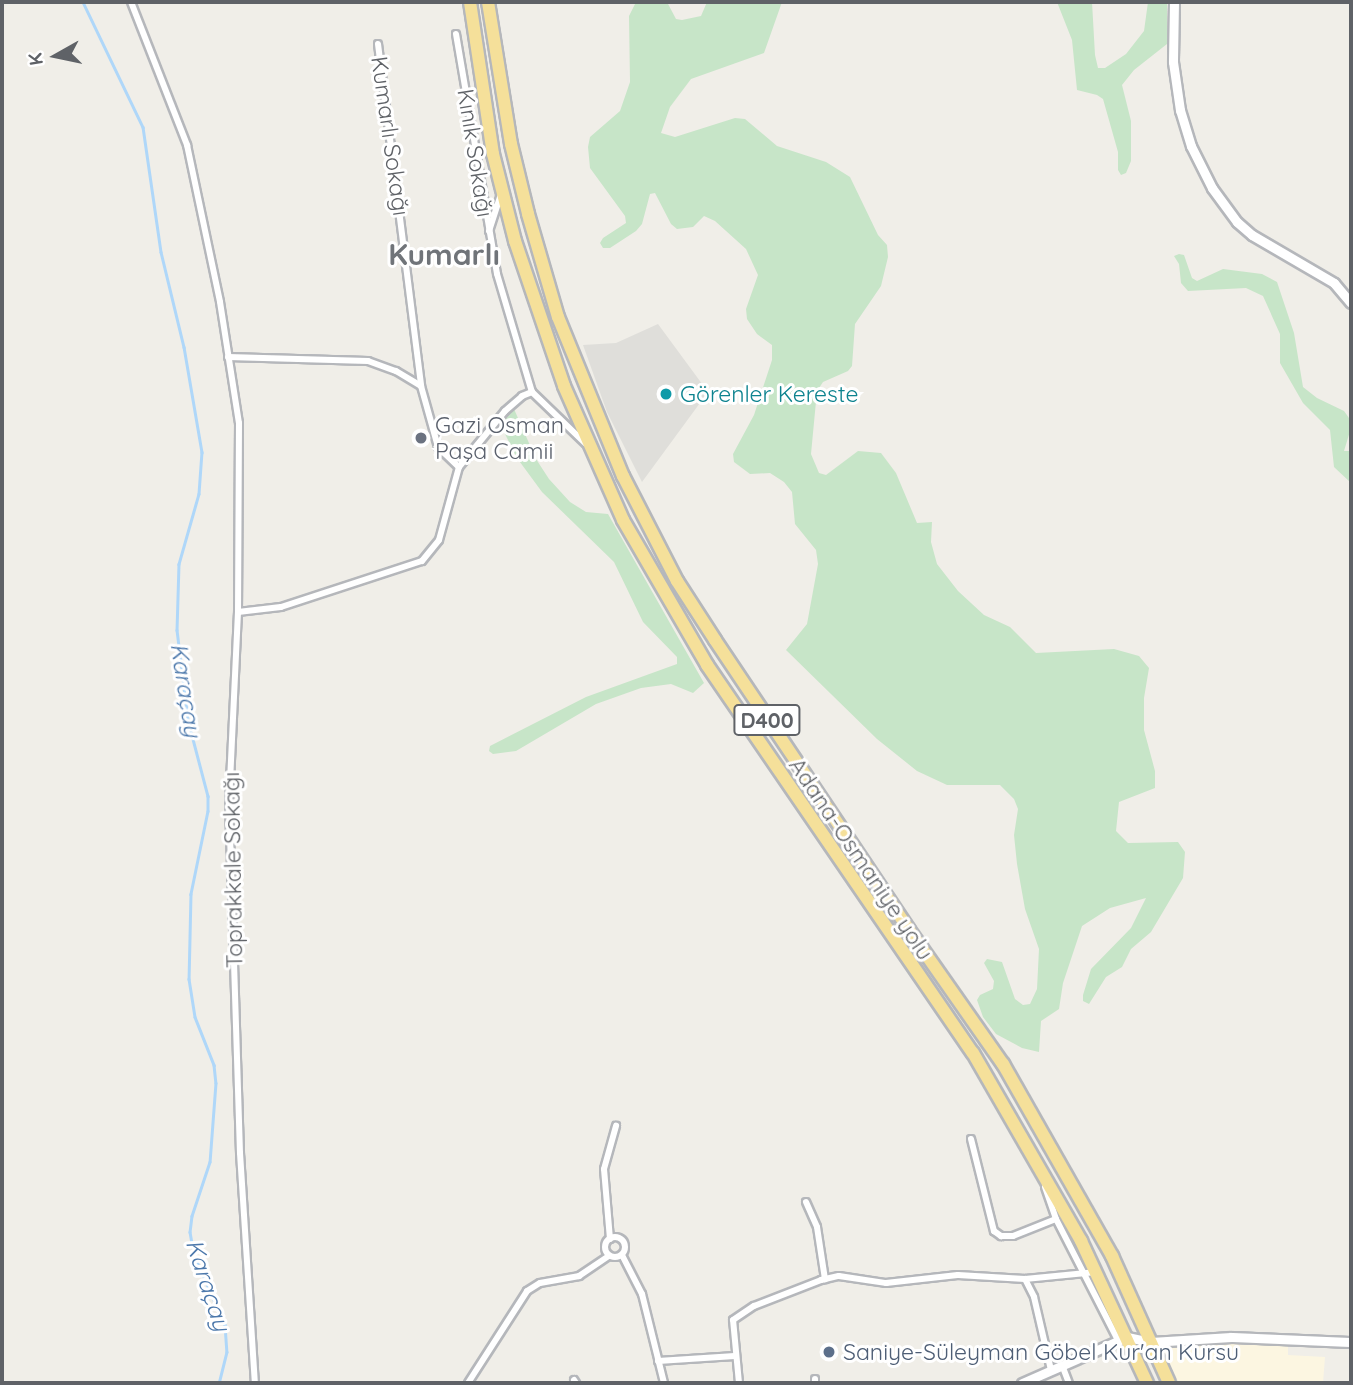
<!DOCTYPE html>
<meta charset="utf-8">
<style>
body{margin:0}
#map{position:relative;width:1353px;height:1385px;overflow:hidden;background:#f0eee8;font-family:Quicksand,sans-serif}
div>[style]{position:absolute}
.commercial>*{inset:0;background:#fcf6e1}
.industrial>*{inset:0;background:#dfdeda}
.green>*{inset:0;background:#c7e5c8}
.stream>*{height:2.5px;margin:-1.25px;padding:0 1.25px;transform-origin:1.25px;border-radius:1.25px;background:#afd7f9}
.roads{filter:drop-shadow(2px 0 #b5b7bb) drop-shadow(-2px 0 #b5b7bb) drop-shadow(0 2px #b5b7bb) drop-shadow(0 -2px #b5b7bb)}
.street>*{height:6px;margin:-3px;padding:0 3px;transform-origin:3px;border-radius:3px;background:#fff}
.street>.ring{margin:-3px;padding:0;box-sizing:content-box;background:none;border:6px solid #fff;border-radius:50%}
.secondary>*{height:9px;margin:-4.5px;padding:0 4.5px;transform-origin:4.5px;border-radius:4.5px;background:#fff}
.highway>*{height:12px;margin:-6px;padding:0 6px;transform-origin:6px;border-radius:6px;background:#f5e09a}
.dots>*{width:19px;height:19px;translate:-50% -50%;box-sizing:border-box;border:4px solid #fff;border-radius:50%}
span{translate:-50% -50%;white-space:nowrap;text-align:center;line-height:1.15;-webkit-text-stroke:6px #fff;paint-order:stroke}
.shield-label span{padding:2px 5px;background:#fff;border:2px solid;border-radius:5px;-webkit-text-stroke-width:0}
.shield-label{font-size:21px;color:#5f6267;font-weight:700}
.street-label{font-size:23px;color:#5f6267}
.culture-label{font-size:23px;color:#0d838f}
.left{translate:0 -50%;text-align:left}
.worship-label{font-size:23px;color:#5b616d}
.service-label{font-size:23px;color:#4e5e75}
.water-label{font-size:24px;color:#4c78ab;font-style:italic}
.district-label{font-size:30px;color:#707479;font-weight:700}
.frame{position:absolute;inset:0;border:4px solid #5f6267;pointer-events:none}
.north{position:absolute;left:21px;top:21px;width:70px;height:70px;-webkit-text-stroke:5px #fff;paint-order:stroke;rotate:261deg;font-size:19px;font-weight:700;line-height:28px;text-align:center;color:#5f6267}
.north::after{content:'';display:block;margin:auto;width:24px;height:32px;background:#5f6267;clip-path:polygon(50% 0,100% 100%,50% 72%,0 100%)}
</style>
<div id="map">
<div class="commercial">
<i style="clip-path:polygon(1240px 1341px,1288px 1345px,1288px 1355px,1325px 1357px,1323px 1383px,1174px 1383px,1161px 1349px)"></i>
</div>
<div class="industrial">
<i style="clip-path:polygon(658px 324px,708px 392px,642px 482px,607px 412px,583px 345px,616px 343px)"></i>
</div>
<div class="green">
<i style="clip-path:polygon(636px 2px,667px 2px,676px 19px,682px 20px,701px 16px,707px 2px,782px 2px,764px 53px,691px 79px,670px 107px,661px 133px,675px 137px,735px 118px,745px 119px,777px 146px,826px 162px,850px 177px,878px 235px,887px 245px,888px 257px,881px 286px,855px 324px,852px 366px,848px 371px,823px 382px,817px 391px,811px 454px,819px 473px,826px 475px,858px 451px,881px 453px,896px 473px,917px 523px,932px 522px,931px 542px,937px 564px,958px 591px,984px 615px,1010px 627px,1036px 653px,1114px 649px,1139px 656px,1149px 668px,1144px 698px,1144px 730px,1155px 771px,1155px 788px,1119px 802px,1116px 831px,1128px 843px,1178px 842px,1185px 852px,1183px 878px,1151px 932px,1131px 949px,1122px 967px,1106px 977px,1089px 1004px,1083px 1001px,1083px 995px,1091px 969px,1131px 928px,1146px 898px,1110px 908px,1082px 926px,1063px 983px,1059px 1009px,1041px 1021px,1039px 1052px,1022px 1048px,996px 1034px,983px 1017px,977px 1000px,980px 995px,993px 989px,994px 981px,984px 963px,987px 959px,1002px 962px,1015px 999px,1023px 1005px,1030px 1004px,1037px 989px,1039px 949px,1025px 909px,1017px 864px,1014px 835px,1018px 809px,1014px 799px,1000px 785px,947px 785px,917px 771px,877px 739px,786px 650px,807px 624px,818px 564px,816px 550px,795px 524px,792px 492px,784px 482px,770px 473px,750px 474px,734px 462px,733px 454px,754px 415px,772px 360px,772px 345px,757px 334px,747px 319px,746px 309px,758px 275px,746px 249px,715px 221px,704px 216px,693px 227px,677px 229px,671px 224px,655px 193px,650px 194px,642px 224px,636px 231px,610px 248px,603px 248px,600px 243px,603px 238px,626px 223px,625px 216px,590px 168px,588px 147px,590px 137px,620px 111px,630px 82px,629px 16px)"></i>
<i style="clip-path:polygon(1057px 2px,1092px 2px,1095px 55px,1098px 68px,1105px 68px,1126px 54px,1144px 31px,1148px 2px,1167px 2px,1167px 44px,1134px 70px,1122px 85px,1131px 121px,1131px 161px,1126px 173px,1121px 175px,1118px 170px,1118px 152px,1103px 99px,1097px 95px,1077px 90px,1072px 40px)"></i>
<i style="clip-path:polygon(1179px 254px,1184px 255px,1192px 278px,1197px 281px,1223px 269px,1262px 274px,1277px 282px,1294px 333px,1303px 387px,1317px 398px,1344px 411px,1349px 418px,1351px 428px,1344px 451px,1351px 451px,1351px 483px,1334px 467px,1330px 430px,1303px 403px,1280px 363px,1280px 334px,1263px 296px,1246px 288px,1188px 291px,1181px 283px,1179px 264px,1174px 256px)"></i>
<i style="clip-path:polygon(514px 409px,536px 459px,549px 479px,570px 502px,586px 512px,608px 514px,704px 683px,693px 693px,671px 684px,641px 688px,596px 704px,516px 751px,493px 754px,489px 751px,490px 746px,586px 697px,677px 664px,677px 657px,643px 622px,614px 562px,542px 492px,517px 458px,500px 424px)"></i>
</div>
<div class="stream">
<i style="left:83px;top:2px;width:139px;rotate:64.4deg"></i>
<i style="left:143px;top:127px;width:126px;rotate:81.8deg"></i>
<i style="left:161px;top:252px;width:98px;rotate:76.4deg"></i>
<i style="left:184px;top:347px;width:107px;rotate:80.3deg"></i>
<i style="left:202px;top:452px;width:42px;rotate:94.1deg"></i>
<i style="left:199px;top:494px;width:73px;rotate:105.9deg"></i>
<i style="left:179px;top:564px;width:66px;rotate:91.7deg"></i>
<i style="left:177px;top:630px;width:91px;rotate:83deg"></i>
<i style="left:188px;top:720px;width:79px;rotate:75.3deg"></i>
<i style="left:208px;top:796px;width:15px;rotate:90deg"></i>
<i style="left:208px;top:811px;width:85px;rotate:101.6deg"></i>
<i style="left:191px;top:894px;width:85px;rotate:91.3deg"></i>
<i style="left:189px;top:979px;width:38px;rotate:81deg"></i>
<i style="left:195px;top:1017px;width:52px;rotate:68.4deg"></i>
<i style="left:214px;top:1065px;width:18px;rotate:84deg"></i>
<i style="left:216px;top:1083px;width:79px;rotate:94.3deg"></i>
<i style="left:210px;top:1162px;width:57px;rotate:108.4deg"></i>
<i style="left:192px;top:1216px;width:16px;rotate:97deg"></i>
<i style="left:190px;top:1232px;width:23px;rotate:80deg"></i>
<i style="left:194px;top:1255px;width:77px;rotate:66.1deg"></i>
<i style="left:225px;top:1325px;width:27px;rotate:86deg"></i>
<i style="left:227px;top:1352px;width:32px;rotate:104deg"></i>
</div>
<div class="roads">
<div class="street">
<i style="left:131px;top:2px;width:154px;rotate:68.6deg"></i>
<i style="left:187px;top:145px;width:160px;rotate:78.1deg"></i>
<i style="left:220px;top:302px;width:122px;rotate:81.1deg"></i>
<i style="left:239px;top:423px;width:189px;rotate:90.3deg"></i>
<i style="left:238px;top:612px;width:191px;rotate:92.7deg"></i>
<i style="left:229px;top:803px;width:350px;rotate:88.2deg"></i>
<i style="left:240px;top:1153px;width:230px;rotate:86.3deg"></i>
<i style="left:456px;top:34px;width:243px;rotate:80.3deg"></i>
<i style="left:497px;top:274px;width:123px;rotate:73.5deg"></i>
<i style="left:378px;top:44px;width:345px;rotate:82.8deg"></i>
<i style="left:421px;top:386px;width:63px;rotate:74.4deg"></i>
<i style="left:438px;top:447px;width:29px;rotate:44deg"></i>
<i style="left:489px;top:231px;width:38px;rotate:-72deg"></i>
<i style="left:228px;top:357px;width:140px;rotate:1.6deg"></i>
<i style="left:368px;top:361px;width:30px;rotate:20deg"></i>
<i style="left:396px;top:371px;width:29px;rotate:31deg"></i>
<i style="left:238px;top:612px;width:43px;rotate:-6.6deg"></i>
<i style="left:281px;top:607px;width:148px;rotate:-18.1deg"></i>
<i style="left:422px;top:561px;width:27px;rotate:-51deg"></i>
<i style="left:439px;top:540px;width:76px;rotate:-74.7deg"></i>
<i style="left:459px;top:467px;width:72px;rotate:-50.6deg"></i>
<i style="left:505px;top:411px;width:23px;rotate:-41deg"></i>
<i style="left:522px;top:396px;width:11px;rotate:-22deg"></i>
<i style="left:532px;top:392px;width:74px;rotate:43.9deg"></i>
<i style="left:971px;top:1139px;width:95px;rotate:76deg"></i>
<i style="left:994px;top:1231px;width:9px;rotate:36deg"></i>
<i style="left:1001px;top:1236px;width:12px"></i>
<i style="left:1013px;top:1236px;width:46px;rotate:-21.6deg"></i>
<i style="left:1045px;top:1187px;width:34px;rotate:71deg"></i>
<i style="left:1056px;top:1219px;width:136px;rotate:62.9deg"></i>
<i style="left:806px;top:1202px;width:27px;rotate:66deg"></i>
<i style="left:817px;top:1227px;width:53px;rotate:81.3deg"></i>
<i class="ring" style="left:605px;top:1237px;width:14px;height:14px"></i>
<i style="left:610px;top:1239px;width:70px;rotate:-94.9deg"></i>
<i style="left:604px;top:1169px;width:45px;rotate:-74.4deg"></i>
<i style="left:622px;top:1255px;width:44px;rotate:62.9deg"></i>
<i style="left:642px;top:1294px;width:92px;rotate:76.1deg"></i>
<i style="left:1025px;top:1279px;width:20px;rotate:63deg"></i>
<i style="left:1034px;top:1297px;width:75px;rotate:76.9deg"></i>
<i style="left:658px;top:1361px;width:77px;rotate:-3.7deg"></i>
<i style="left:1062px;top:1365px;width:19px;rotate:69deg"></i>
<i style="left:815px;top:1379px;width:4px;rotate:90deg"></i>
<i style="left:574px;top:1380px;width:4px;rotate:56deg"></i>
<i style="left:468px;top:1383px;width:109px;rotate:-57.3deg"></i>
<i style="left:527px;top:1291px;width:15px;rotate:-32deg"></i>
<i style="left:540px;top:1283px;width:40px;rotate:-10deg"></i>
<i style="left:579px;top:1276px;width:36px;rotate:-34deg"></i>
<i style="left:739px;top:1383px;width:63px;rotate:-95.4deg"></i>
<i style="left:733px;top:1320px;width:25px;rotate:-34deg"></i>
<i style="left:754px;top:1306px;width:72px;rotate:-21.2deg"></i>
<i style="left:821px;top:1280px;width:18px;rotate:-13deg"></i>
<i style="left:839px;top:1276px;width:48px;rotate:8.5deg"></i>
<i style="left:886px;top:1283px;width:72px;rotate:-6.3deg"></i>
<i style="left:958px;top:1275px;width:67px;rotate:3.4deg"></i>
<i style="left:1025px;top:1279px;width:71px;rotate:-5.6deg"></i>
</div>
<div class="secondary">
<i style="left:1174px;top:2px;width:60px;rotate:91deg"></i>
<i style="left:1173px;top:62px;width:49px;rotate:81.7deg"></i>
<i style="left:1180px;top:110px;width:38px;rotate:73deg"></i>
<i style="left:1191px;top:146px;width:47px;rotate:63.4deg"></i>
<i style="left:1212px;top:188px;width:42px;rotate:53.7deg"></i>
<i style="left:1237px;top:222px;width:20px;rotate:41deg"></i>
<i style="left:1252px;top:235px;width:95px;rotate:30.3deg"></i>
<i style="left:1334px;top:283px;width:26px;rotate:50deg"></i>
<i style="left:1022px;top:1383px;width:115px;rotate:-23.7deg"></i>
<i style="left:1127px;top:1337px;width:25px;rotate:12deg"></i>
<i style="left:1151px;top:1342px;width:80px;rotate:-3.6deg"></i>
<i style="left:1231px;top:1337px;width:120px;rotate:2.4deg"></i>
</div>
<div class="highway">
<i style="left:470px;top:2px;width:154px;rotate:81.4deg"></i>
<i style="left:493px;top:154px;width:90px;rotate:75.8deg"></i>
<i style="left:515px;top:241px;width:153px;rotate:71.3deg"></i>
<i style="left:564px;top:386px;width:146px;rotate:66.2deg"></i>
<i style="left:623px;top:520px;width:168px;rotate:59.9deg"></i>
<i style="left:707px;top:665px;width:470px;rotate:55.6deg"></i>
<i style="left:973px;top:1053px;width:217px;rotate:60.1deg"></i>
<i style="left:1081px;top:1241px;width:157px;rotate:65.1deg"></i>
<i style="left:488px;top:2px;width:144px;rotate:80.8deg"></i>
<i style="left:511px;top:144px;width:72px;rotate:76.3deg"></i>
<i style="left:528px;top:214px;width:107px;rotate:73.8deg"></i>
<i style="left:558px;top:317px;width:172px;rotate:67.8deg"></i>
<i style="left:623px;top:476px;width:118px;rotate:62.8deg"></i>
<i style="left:677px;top:581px;width:70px;rotate:57.2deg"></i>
<i style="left:715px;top:640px;width:349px;rotate:56.2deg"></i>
<i style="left:909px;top:930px;width:164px;rotate:55deg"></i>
<i style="left:1003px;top:1064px;width:221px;rotate:60.4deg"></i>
<i style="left:1112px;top:1256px;width:139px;rotate:65.8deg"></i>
</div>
</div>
<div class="dots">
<i style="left:666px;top:394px;background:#0f9aa8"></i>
<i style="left:421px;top:438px;background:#6b7280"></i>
<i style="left:829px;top:1352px;background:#5c6f8a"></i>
</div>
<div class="shield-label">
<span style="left:767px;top:720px">D400</span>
</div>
<div class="street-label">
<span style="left:390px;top:136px;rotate:82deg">Kumarlı Sokağı</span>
<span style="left:475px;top:153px;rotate:81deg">Kınık Sokağı</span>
<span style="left:861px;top:859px;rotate:56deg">Adana-Osmaniye yolu</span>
<span style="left:233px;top:870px;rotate:-91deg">Toprakkale Sokağı</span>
</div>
<div class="culture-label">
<span class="left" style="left:680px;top:394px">Görenler Kereste</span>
</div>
<div class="worship-label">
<span class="left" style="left:435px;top:438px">Gazi Osman<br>Paşa Camii</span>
</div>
<div class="service-label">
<span class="left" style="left:843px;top:1352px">Saniye-Süleyman Göbel Kur'an Kursu</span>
</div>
<div class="water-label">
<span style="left:186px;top:690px;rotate:81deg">Karaçay</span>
<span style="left:208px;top:1285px;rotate:72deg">Karaçay</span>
</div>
<div class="district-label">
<span style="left:444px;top:254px">Kumarlı</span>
</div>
<div class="frame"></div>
<div class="north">K</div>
</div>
